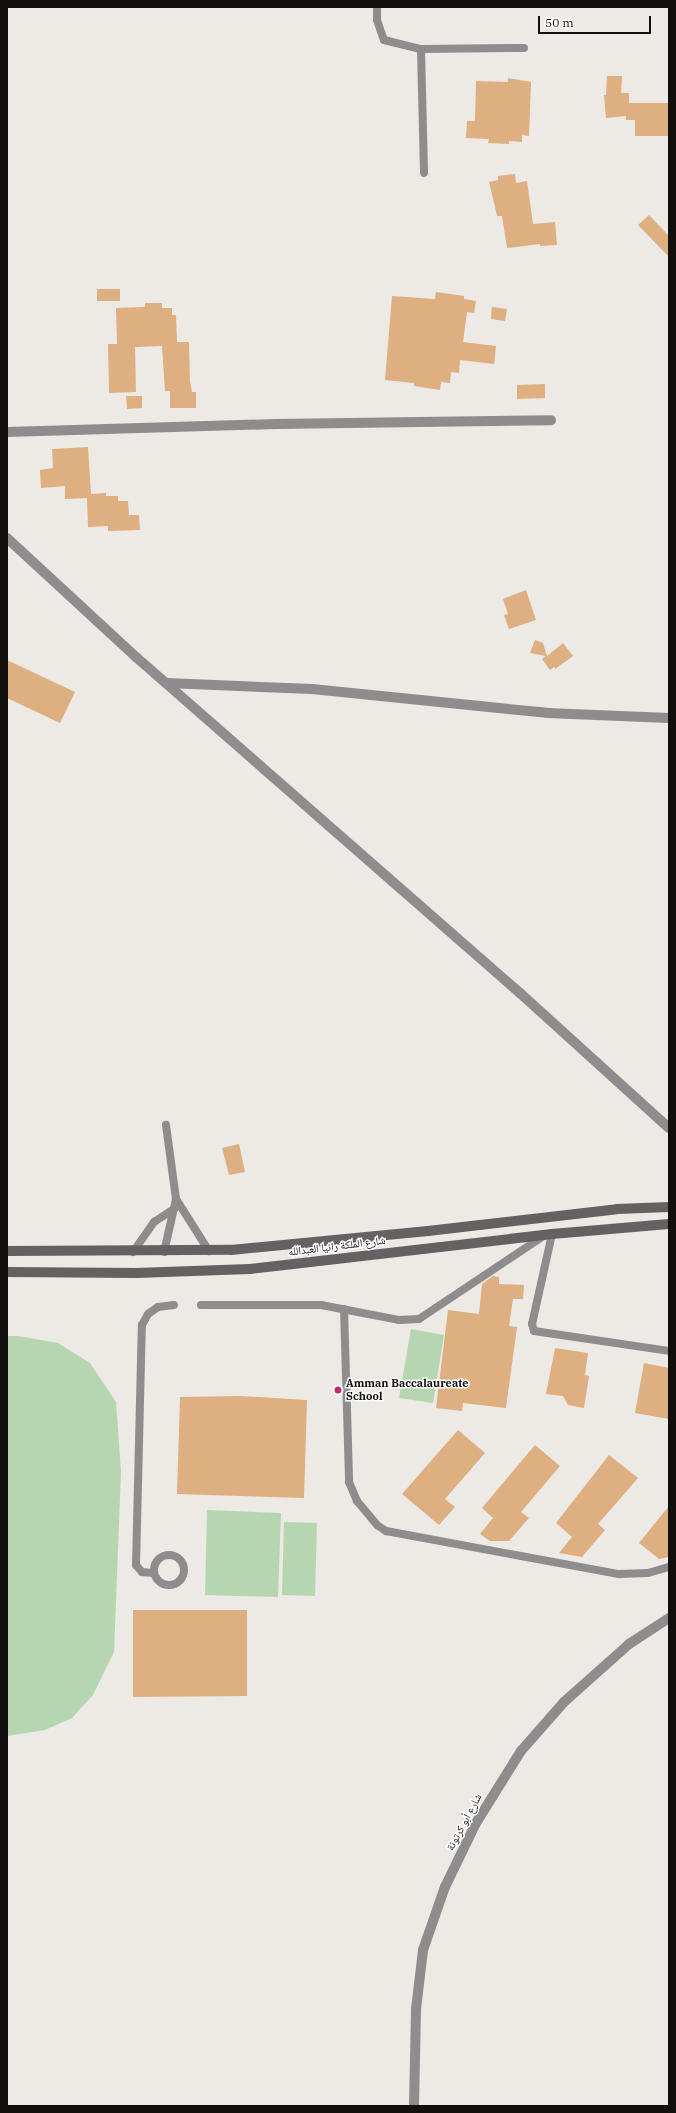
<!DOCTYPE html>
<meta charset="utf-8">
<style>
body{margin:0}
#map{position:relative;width:676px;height:2113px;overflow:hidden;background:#ede9e4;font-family:"IBM Plex Serif","Noto Naskh Arabic",serif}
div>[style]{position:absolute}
.green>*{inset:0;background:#b6d6b2}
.building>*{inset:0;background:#deaf80}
.lane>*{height:8px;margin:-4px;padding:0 4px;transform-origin:4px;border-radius:4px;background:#8f8c8d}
.lane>.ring{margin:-4px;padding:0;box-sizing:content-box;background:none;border:8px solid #8f8c8d;border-radius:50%}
.street>*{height:10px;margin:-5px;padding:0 5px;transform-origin:5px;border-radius:5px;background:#8f8c8d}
.secondary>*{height:10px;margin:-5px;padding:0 5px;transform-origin:5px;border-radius:5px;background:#656062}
.dots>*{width:11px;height:11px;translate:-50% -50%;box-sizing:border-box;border:2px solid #fff;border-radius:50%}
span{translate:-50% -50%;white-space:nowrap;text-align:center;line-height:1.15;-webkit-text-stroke:3px #fff;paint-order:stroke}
.street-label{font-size:11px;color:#11100e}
.poi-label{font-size:11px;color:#11100e;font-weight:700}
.left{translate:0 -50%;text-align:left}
.frame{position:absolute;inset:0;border:8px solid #11100e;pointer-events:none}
.scale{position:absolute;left:538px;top:16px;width:113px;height:18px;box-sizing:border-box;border:2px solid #11100e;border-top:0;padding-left:5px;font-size:12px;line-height:14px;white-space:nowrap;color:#11100e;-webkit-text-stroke:3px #fff;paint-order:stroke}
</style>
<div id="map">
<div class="green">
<i style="clip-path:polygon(411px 1329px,444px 1335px,433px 1403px,399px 1398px)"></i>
<i style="clip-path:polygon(7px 1336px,18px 1336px,58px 1343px,90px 1363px,116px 1402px,121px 1472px,114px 1652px,93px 1695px,72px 1718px,45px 1730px,7px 1736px)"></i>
<i style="clip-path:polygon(207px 1510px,281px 1513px,278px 1597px,205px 1595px)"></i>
<i style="clip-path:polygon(284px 1522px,317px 1523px,315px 1596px,282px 1595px)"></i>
</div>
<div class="building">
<i style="clip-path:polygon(607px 76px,622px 76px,621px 93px,629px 93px,629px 103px,669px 103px,669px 136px,635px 136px,635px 120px,626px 120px,626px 116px,606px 118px,604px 95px,606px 95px)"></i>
<i style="clip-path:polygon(508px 78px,531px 82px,529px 136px,522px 135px,522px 142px,509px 141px,509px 144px,488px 143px,489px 139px,466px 138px,467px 121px,475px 121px,476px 81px,508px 82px)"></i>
<i style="clip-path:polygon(515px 174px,516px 183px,527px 181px,533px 224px,555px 222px,557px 245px,540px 246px,540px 244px,507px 248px,502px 216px,497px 216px,489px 182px,498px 180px,498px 176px)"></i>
<i style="clip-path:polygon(649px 215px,669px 236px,669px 257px,638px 225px)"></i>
<i style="clip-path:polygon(97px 289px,120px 289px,120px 301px,97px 301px)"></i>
<i style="clip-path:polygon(436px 292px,464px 296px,464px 299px,476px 301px,474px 313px,467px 312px,463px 342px,496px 346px,494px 364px,460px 360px,459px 373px,451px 372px,450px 383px,441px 382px,440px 390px,414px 386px,414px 383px,385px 380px,392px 296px,435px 299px)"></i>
<i style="clip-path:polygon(145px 303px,162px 303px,162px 308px,172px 308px,172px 315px,176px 315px,177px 342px,189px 342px,190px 381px,192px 392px,196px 392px,196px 408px,170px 408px,170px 391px,165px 391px,162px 346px,135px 347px,136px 392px,109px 393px,108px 344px,117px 344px,116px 308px,145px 307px)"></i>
<i style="clip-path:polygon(492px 307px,507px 309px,505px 321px,491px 319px)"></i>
<i style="clip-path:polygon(545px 384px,545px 398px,517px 399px,517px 385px)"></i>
<i style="clip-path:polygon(126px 396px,142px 396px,142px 408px,127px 409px)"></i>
<i style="clip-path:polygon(88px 447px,91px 494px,106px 493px,106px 496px,118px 496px,118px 501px,128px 501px,129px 515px,139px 515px,140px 530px,108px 531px,108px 526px,88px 527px,87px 498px,65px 499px,65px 486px,41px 488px,40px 470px,53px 468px,52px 449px)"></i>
<i style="clip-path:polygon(526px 590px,536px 620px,509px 629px,504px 615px,508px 614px,503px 599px)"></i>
<i style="clip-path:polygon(535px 640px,543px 643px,547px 656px,563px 643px,573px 656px,555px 669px,554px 667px,550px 670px,542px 659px,546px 656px,530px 653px)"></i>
<i style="clip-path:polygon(7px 660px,75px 692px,60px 723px,7px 698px)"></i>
<i style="clip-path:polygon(239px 1144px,245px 1172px,229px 1175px,222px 1148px)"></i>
<i style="clip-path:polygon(493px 1276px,499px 1277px,499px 1284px,524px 1285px,523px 1299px,513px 1299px,509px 1326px,517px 1327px,506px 1408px,463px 1403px,462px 1411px,436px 1408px,448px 1310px,479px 1314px,482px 1284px)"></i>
<i style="clip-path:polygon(555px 1348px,588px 1353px,585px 1375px,589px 1376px,584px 1408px,568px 1405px,563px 1396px,546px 1394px)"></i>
<i style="clip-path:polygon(644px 1363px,669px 1368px,669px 1419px,635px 1413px)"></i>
<i style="clip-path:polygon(240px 1396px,307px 1400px,304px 1498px,177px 1494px,180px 1397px)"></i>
<i style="clip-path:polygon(458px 1430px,485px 1453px,445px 1499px,455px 1507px,439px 1525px,402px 1494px)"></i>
<i style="clip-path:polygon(535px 1445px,560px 1466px,521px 1512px,529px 1518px,509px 1541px,490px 1541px,480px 1534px,493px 1518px,482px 1508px)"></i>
<i style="clip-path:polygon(609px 1455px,638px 1478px,598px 1524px,605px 1530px,582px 1557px,559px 1553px,572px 1537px,556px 1523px)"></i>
<i style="clip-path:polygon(669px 1506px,669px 1557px,659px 1559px,639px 1543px)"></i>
<i style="clip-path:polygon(133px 1610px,247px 1610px,247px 1696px,133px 1697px)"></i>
</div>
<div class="lane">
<i style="left:377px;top:7px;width:13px;rotate:90deg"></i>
<i style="left:377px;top:20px;width:21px;rotate:71deg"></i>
<i style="left:384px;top:40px;width:38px;rotate:14deg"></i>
<i style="left:421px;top:49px;width:103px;rotate:-0.6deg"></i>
<i style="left:421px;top:49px;width:124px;rotate:88.6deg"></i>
<i style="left:176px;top:1199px;width:62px;rotate:57.6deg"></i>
<i style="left:552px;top:1234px;width:92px;rotate:102.5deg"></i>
<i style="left:532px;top:1324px;width:7px;rotate:74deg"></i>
<i style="left:534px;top:1331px;width:136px;rotate:8.4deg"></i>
<i style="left:133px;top:1252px;width:37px;rotate:-55deg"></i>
<i style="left:154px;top:1222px;width:24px;rotate:-33deg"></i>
<i style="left:164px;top:1252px;width:54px;rotate:-77.2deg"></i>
<i style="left:176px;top:1199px;width:75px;rotate:-97.7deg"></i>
<i style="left:201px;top:1305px;width:120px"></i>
<i style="left:321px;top:1305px;width:79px;rotate:10.9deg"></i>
<i style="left:399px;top:1320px;width:20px;rotate:-3deg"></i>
<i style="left:419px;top:1319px;width:151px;rotate:-33.7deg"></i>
<i style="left:344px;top:1309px;width:173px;rotate:88.3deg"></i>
<i style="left:349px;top:1482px;width:21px;rotate:67deg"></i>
<i style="left:357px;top:1501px;width:31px;rotate:50deg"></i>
<i style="left:377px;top:1525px;width:11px;rotate:34deg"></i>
<i style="left:386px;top:1531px;width:237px;rotate:10.5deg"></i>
<i style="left:619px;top:1574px;width:29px;rotate:-2deg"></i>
<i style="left:648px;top:1573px;width:22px;rotate:-16deg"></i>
<i class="ring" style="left:154px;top:1555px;width:22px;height:22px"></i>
<i style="left:153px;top:1573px;width:11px;rotate:-175deg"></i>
<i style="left:142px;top:1572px;width:9px;rotate:-131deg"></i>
<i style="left:136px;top:1565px;width:240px;rotate:-88.6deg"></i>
<i style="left:142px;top:1325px;width:13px;rotate:-61deg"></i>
<i style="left:148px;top:1314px;width:12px;rotate:-35deg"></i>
<i style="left:158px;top:1307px;width:16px;rotate:-7deg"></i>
</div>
<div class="street">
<i style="left:7px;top:432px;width:269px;rotate:-1.7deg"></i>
<i style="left:276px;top:424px;width:275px;rotate:-0.8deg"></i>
<i style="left:7px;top:538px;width:176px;rotate:42.7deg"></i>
<i style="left:136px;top:657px;width:510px;rotate:41.19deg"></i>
<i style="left:520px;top:993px;width:201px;rotate:42.2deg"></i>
<i style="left:167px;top:683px;width:145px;rotate:2.4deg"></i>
<i style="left:312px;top:689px;width:236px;rotate:5.8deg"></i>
<i style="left:547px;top:713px;width:122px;rotate:2.3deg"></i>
<i style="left:414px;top:2106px;width:97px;rotate:-88.8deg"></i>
<i style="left:416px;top:2009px;width:59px;rotate:-83.2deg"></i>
<i style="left:423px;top:1950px;width:67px;rotate:-70.8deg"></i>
<i style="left:445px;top:1887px;width:71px;rotate:-64.2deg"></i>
<i style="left:476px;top:1823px;width:85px;rotate:-58deg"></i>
<i style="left:521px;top:1751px;width:65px;rotate:-48.7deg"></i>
<i style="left:564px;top:1702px;width:87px;rotate:-41.7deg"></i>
<i style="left:629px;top:1644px;width:48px;rotate:-33deg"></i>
</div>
<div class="secondary">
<i style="left:7px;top:1251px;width:224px;rotate:-0.3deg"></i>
<i style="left:231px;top:1250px;width:198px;rotate:-5.5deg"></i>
<i style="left:428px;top:1231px;width:190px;rotate:-6.6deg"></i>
<i style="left:617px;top:1209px;width:52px;rotate:-2.2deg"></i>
<i style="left:7px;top:1272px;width:129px;rotate:0.4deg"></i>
<i style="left:136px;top:1273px;width:114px;rotate:-2deg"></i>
<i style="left:250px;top:1269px;width:304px;rotate:-6.6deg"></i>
<i style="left:552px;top:1234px;width:117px;rotate:-4.9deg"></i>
</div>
<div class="dots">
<i style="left:338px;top:1390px;background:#b92f6b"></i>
</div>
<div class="street-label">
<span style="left:337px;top:1246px;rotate:-7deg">شارع الملكة رانيا العبدالله</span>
<span style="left:464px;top:1822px;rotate:-62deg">شارع أبو كرتونة</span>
</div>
<div class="poi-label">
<span class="left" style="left:346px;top:1390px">Amman Baccalaureate<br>School</span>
</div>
<div class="frame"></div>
<div class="scale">50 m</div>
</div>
